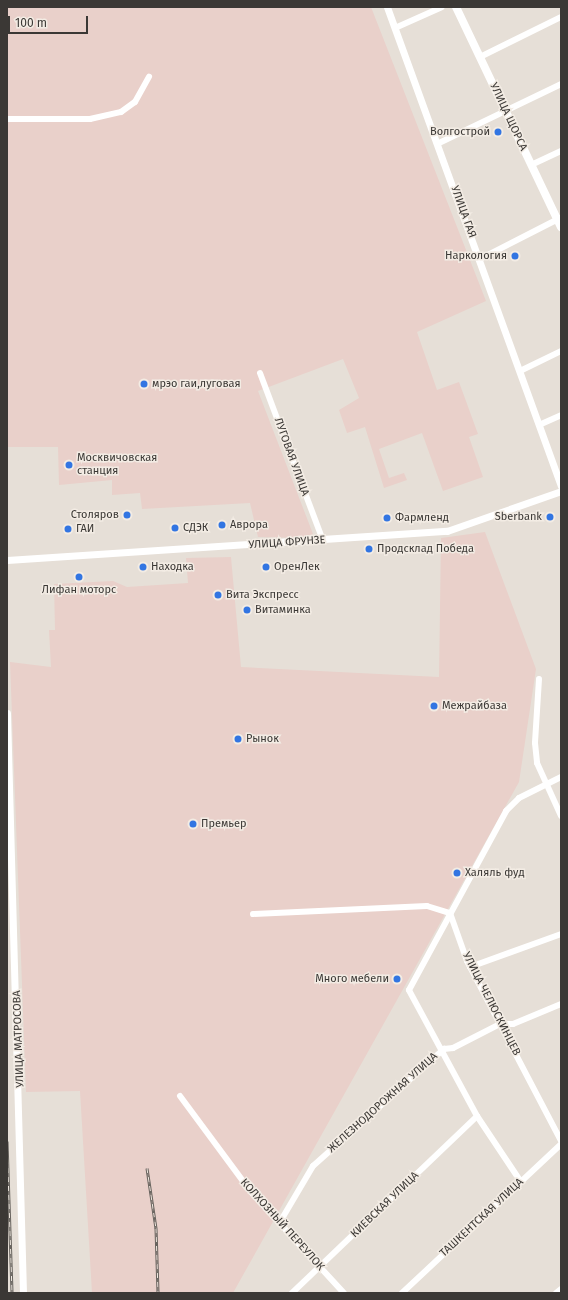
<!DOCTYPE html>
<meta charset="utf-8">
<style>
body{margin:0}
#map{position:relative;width:568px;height:1300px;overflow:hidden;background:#e6dfd7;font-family:"Fira Sans",sans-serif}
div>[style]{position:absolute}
.industrial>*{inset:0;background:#e9d0ca}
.minor>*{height:6px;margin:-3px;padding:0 3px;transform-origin:3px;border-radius:3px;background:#fff}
.tertiary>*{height:7px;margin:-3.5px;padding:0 3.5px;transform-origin:3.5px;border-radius:3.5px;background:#fff}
.secondary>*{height:8px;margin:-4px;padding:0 4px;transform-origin:4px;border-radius:4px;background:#fff}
.rail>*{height:3px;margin-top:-1.5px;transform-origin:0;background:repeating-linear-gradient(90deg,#f3ece4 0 4.5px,#66625d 0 9px);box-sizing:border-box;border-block:1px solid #66625d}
.dots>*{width:11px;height:11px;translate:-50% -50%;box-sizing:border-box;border:2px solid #f3ece4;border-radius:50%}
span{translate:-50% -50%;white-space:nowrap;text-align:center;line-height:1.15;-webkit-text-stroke:3px #f3ece4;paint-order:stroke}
.street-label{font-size:11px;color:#3b3835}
.poi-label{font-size:11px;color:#3b3835}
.right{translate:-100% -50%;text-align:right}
.left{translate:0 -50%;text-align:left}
.frame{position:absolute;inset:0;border:8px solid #3b3835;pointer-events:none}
.scale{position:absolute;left:8px;top:16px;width:80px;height:18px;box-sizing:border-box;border:2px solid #3b3835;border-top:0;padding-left:5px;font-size:12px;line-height:14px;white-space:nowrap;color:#3b3835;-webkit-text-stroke:3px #f3ece4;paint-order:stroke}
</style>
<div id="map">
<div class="industrial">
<i style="clip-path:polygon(7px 7px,371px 7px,486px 301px,417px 332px,437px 390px,459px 382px,478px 434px,469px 437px,483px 477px,443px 491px,422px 433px,379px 449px,389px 478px,404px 473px,407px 480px,384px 488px,365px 427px,347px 433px,339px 410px,359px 398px,343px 359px,258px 391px,313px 534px,302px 538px,258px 537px,250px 503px,142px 509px,140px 493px,112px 495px,112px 480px,59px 485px,58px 447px,7px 447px)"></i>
<i style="clip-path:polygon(485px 532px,536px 669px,519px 782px,233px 1293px,92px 1293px,80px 1091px,26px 1092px,10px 662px,51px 667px,49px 630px,55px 630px,54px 584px,113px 581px,127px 587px,188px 583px,186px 558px,231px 557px,241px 667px,439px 677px,441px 538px)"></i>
</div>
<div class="minor">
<i style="left:395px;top:28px;width:51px;rotate:-24.1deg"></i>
<i style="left:480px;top:57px;width:90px;rotate:-26.3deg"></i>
<i style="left:7px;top:119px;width:83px"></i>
<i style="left:90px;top:119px;width:32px;rotate:-13deg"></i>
<i style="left:121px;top:112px;width:17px;rotate:-36deg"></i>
<i style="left:135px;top:102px;width:29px;rotate:-61deg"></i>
<i style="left:437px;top:144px;width:138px;rotate:-25.8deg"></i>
<i style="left:531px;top:165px;width:33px;rotate:-25deg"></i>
<i style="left:480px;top:259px;width:90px;rotate:-27.1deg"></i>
<i style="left:520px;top:371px;width:46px;rotate:-26deg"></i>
<i style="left:260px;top:373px;width:179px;rotate:69.4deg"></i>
<i style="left:539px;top:425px;width:24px;rotate:-24deg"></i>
<i style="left:539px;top:679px;width:64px;rotate:93.6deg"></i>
<i style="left:535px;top:743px;width:20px;rotate:84deg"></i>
<i style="left:537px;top:763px;width:58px;rotate:65.6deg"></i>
<i style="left:253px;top:914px;width:174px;rotate:-2.6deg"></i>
<i style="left:427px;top:906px;width:24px;rotate:17deg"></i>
<i style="left:450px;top:913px;width:51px;rotate:70.5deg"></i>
<i style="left:467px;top:961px;width:203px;rotate:62.4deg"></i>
<i style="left:470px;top:967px;width:97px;rotate:-19.9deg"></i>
<i style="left:180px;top:1096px;width:119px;rotate:53.5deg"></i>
<i style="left:251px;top:1192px;width:137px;rotate:47.4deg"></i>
<i style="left:521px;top:1182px;width:79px;rotate:-123.7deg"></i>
<i style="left:477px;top:1116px;width:143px;rotate:-118.4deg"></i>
<i style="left:409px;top:990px;width:204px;rotate:-61.5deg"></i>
<i style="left:506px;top:811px;width:18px;rotate:-45deg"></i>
<i style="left:519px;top:798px;width:47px;rotate:-26.6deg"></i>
<i style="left:280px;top:1222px;width:65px;rotate:-59.5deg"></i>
<i style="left:313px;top:1166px;width:176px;rotate:-41.8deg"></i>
<i style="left:444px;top:1049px;width:9px;rotate:-6deg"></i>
<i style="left:453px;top:1048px;width:53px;rotate:-27.1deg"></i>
<i style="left:500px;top:1024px;width:13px"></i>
<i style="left:513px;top:1024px;width:52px;rotate:-22.6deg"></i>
<i style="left:292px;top:1293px;width:256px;rotate:-43.7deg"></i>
<i style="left:402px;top:1293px;width:218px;rotate:-43.1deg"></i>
<i style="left:556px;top:1293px;width:6px;rotate:-39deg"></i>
</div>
<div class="tertiary">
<i style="left:387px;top:7px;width:510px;rotate:70.04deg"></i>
<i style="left:7px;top:560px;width:441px;rotate:-3.8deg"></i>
<i style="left:447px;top:531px;width:121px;rotate:-19.3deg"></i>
<i style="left:7px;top:713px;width:580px;rotate:88.42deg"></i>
</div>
<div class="secondary">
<i style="left:456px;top:7px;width:244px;rotate:64.5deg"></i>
</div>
<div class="rail">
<i style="left:7px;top:1141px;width:152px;rotate:88.1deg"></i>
<i style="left:147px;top:1168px;width:61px;rotate:81.5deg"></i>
<i style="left:156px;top:1228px;width:65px;rotate:88.2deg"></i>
</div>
<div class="dots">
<i style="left:498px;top:132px;background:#3275e2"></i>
<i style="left:515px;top:256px;background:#3275e2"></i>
<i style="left:144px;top:384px;background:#3275e2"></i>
<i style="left:69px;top:465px;background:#3275e2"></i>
<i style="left:127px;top:515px;background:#3275e2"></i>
<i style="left:550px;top:517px;background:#3275e2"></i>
<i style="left:387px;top:518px;background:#3275e2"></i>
<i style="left:222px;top:525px;background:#3275e2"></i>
<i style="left:175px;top:528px;background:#3275e2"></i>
<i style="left:68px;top:529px;background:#3275e2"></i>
<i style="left:369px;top:549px;background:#3275e2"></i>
<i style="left:143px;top:567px;background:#3275e2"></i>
<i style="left:266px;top:567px;background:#3275e2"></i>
<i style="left:79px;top:577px;background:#3275e2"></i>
<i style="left:218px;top:595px;background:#3275e2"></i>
<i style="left:247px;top:610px;background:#3275e2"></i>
<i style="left:434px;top:706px;background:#3275e2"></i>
<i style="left:238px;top:739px;background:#3275e2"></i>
<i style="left:193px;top:824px;background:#3275e2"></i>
<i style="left:457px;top:873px;background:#3275e2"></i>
<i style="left:397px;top:979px;background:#3275e2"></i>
</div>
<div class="street-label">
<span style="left:508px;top:117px;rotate:65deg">УЛИЦА ЩОРСА</span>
<span style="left:463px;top:212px;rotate:70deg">УЛИЦА ГАЯ</span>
<span style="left:291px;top:457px;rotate:70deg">ЛУГОВАЯ УЛИЦА</span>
<span style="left:287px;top:543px;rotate:-4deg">УЛИЦА ФРУНЗЕ</span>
<span style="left:491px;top:1004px;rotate:63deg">УЛИЦА ЧЕЛЮСКИНЦЕВ</span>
<span style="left:19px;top:1039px;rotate:-92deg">УЛИЦА МАТРОСОВА</span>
<span style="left:383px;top:1103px;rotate:-42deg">ЖЕЛЕЗНОДОРОЖНАЯ УЛИЦА</span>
<span style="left:385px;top:1205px;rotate:-44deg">КИЕВСКАЯ УЛИЦА</span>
<span style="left:482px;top:1218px;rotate:-43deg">ТАШКЕНТСКАЯ УЛИЦА</span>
<span style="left:282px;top:1225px;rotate:48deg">КОЛХОЗНЫЙ ПЕРЕУЛОК</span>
</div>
<div class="poi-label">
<span class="right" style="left:490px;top:132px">Волгострой</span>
<span class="right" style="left:507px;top:256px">Наркология</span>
<span class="left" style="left:152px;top:384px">мрэо гаи,луговая</span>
<span class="left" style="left:77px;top:465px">Москвичовская<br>станция</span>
<span class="right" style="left:119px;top:515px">Столяров</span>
<span class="right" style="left:542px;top:517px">Sberbank</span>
<span class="left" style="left:395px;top:518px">Фармленд</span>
<span class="left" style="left:230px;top:525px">Аврора</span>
<span class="left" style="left:183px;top:528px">СДЭК</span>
<span class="left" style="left:76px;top:529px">ГАИ</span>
<span class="left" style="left:377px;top:549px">Продсклад Победа</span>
<span class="left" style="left:151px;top:567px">Находка</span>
<span class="left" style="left:274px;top:567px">ОренЛек</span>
<span style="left:79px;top:590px">Лифан моторс</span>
<span class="left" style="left:226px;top:595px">Вита Экспресс</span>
<span class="left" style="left:255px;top:610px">Витаминка</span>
<span class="left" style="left:442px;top:706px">Межрайбаза</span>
<span class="left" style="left:246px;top:739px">Рынок</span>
<span class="left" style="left:201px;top:824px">Премьер</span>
<span class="left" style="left:465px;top:873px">Халяль фуд</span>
<span class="right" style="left:389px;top:979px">Много мебели</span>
</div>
<div class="frame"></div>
<div class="scale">100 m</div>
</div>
